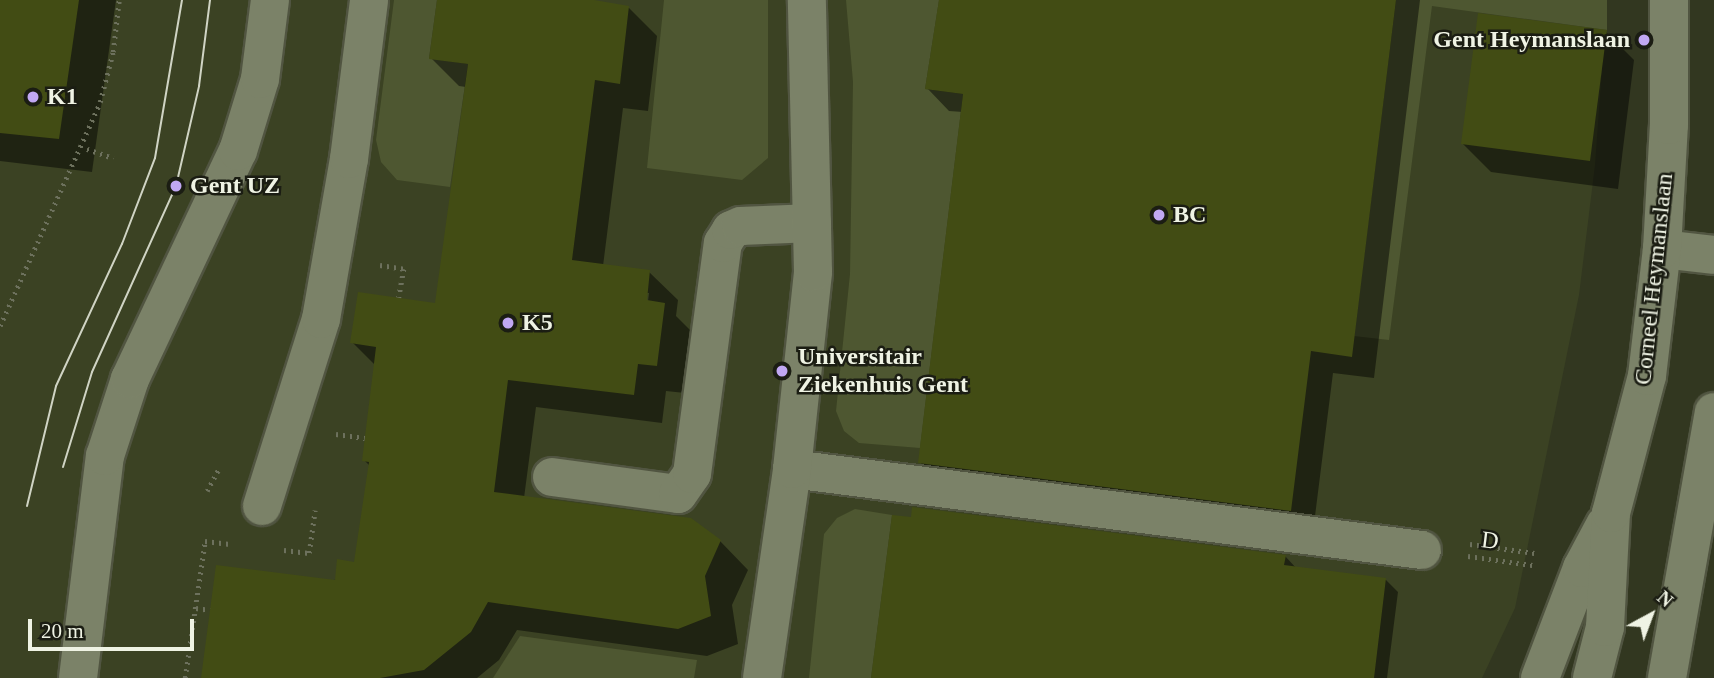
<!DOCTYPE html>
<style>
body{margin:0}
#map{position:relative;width:1714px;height:678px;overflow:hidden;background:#323720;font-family:"Times New Roman",serif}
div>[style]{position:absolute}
.built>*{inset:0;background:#3b4223}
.green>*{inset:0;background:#4e5731}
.shadow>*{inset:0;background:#0007}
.building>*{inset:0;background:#424c14}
.path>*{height:4.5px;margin-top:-2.25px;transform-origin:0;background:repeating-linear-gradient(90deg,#6d715d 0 2px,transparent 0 7px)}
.roads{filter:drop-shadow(2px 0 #515541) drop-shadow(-2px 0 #515541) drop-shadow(0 2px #515541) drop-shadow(0 -2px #515541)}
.minor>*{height:38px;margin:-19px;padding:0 19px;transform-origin:19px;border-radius:19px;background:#7b8268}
.tram>*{height:2px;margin:-1px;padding:0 1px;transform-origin:1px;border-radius:1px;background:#d0d4c4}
.dots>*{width:19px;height:19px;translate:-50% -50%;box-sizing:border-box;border:4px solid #1b1d13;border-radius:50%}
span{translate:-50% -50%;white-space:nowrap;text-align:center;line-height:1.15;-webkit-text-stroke:5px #1b1d13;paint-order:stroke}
.poi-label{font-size:24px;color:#eff3e4;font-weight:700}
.right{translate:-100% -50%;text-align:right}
.left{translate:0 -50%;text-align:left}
.street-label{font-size:24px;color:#eff3e4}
.north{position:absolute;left:1616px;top:580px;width:70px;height:70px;-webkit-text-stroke:5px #1b1d13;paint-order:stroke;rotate:41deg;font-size:19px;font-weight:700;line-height:28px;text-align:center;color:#eff3e4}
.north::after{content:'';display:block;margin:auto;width:24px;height:32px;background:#eff3e4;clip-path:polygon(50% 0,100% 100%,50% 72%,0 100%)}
.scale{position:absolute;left:28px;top:619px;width:166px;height:32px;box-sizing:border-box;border:4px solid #eff3e4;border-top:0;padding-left:9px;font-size:21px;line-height:24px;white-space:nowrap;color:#eff3e4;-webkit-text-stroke:5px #1b1d13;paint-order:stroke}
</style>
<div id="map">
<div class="built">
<i style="clip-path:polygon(0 0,1607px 0,1595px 165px,1579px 295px,1515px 608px,1482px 678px,0 678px)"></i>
</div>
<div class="green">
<i style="clip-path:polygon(394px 0,437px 0,429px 58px,468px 64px,450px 187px,397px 180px,381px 162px,376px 140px)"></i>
<i style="clip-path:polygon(664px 0,768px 0,768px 158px,742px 180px,647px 168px)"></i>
<i style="clip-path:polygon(846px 0,939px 0,925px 89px,963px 94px,920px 448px,859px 443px,844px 431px,836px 411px,850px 274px,853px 82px)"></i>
<i style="clip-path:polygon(1396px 0,1607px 0,1607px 30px,1432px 6px,1389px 340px,1354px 336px)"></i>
<i style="clip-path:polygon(855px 509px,892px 515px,871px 678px,809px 678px,824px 534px,837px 518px)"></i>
<i style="clip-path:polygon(520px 636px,697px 660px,694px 678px,493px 678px)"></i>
</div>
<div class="shadow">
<i style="clip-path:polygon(0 0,116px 0,92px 172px,0 161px)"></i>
<i style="clip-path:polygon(evenodd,439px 0,572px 0,629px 8px,657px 36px,648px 111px,623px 108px,603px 266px,649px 272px,678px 300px,676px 316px,693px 333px,685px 393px,666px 391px,662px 423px,536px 407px,524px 498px,720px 541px,748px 570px,732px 605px,738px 644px,707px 656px,517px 630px,499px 660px,477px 678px,203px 678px,356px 564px,370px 466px,364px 460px,375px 365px,352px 342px,436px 305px,466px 87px,459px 86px,431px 58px,439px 0,646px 293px,649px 293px,647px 309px,646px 293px)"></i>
<i style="clip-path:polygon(941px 0,1420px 0,1374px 378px,1333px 373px,1313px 532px,942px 485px,920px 462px,963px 112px,949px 111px,927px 88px)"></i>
<i style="clip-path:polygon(1606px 32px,1634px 60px,1618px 189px,1491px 172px,1463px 144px)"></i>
<i style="clip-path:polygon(1285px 556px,1297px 569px,1386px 580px,1398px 592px,1387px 678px,873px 678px)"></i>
</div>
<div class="building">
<i style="clip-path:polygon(0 0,79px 0,59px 139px,0 133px)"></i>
<i style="clip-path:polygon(437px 0,594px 0,629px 6px,620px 84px,595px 80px,572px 260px,650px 270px,647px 300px,665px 303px,657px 366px,638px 364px,634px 395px,508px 380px,494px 492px,691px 518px,721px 540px,705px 576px,711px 616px,678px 629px,488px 602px,471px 632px,424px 670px,380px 678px,201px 678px,216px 565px,335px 580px,337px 559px,354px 562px,369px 462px,362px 461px,376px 347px,350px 343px,358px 292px,435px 303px,468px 64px,429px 59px)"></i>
<i style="clip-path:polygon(939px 0,1396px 0,1352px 357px,1311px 351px,1291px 511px,918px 463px,963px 94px,925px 89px)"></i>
<i style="clip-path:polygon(1478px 13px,1607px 30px,1590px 161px,1461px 144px)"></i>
<i style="clip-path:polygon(912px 507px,1286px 555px,1284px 565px,1386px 578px,1374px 678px,871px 678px,892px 515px,911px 517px)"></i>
</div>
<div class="path">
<i style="left:87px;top:149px;width:28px;rotate:19deg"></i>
<i style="left:380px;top:265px;width:24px;rotate:9deg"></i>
<i style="left:404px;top:269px;width:29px;rotate:100deg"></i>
<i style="left:0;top:326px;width:245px;rotate:-65.9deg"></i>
<i style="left:100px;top:102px;width:52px;rotate:-75.4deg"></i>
<i style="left:113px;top:52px;width:52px;rotate:-83.4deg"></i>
<i style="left:336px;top:434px;width:29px;rotate:8deg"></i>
<i style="left:207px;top:491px;width:27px;rotate:-62deg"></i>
<i style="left:1470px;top:544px;width:65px;rotate:8deg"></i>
<i style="left:284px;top:550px;width:25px;rotate:7deg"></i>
<i style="left:309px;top:553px;width:43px;rotate:-82.1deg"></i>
<i style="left:1468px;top:556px;width:65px;rotate:8deg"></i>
<i style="left:196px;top:608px;width:14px;rotate:8deg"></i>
<i style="left:185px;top:678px;width:138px;rotate:-81.7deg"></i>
<i style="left:205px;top:541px;width:25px;rotate:7deg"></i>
</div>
<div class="roads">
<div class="minor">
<i style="left:1662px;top:249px;width:52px;rotate:6.6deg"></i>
<i style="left:792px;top:469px;width:635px;rotate:7.33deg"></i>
<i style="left:552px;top:477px;width:127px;rotate:7.7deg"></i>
<i style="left:678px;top:494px;width:24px;rotate:-55deg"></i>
<i style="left:692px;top:474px;width:233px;rotate:-82.4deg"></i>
<i style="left:723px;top:243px;width:15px;rotate:-58deg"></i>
<i style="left:731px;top:230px;width:11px;rotate:-22deg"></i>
<i style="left:741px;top:226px;width:71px;rotate:-2.4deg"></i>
<i style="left:262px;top:506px;width:196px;rotate:-72.5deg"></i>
<i style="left:321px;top:319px;width:162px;rotate:-80.1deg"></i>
<i style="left:349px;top:159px;width:160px;rotate:-82.8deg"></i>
<i style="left:78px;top:678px;width:224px;rotate:-83.1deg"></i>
<i style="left:105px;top:456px;width:81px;rotate:-72deg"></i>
<i style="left:130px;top:379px;width:252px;rotate:-64.7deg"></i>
<i style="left:238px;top:151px;width:75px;rotate:-73deg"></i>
<i style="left:260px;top:79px;width:80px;rotate:-82.8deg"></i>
<i style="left:762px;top:678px;width:211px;rotate:-81.8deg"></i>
<i style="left:792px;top:469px;width:198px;rotate:-83.9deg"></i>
<i style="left:813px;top:272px;width:272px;rotate:-91.3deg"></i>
<i style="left:1540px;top:678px;width:118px;rotate:-69.1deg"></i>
<i style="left:1582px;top:568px;width:49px;rotate:-61.9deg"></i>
<i style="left:1592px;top:678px;width:53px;rotate:-75.7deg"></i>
<i style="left:1605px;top:627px;width:114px;rotate:-87deg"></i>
<i style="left:1611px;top:513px;width:142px;rotate:-75.3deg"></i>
<i style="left:1647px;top:376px;width:128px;rotate:-83.3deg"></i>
<i style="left:1662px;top:249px;width:124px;rotate:-86.8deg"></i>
<i style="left:1669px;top:125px;width:125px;rotate:-90deg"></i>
<i style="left:1667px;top:678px;width:270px;rotate:-80deg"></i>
</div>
</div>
<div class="tram">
<i style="left:63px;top:467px;width:99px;rotate:-73deg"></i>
<i style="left:92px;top:372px;width:204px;rotate:-65.7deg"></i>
<i style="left:176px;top:186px;width:103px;rotate:-77deg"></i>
<i style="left:199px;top:86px;width:87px;rotate:-82.7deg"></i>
<i style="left:27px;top:506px;width:123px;rotate:-76.4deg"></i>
<i style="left:56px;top:386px;width:157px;rotate:-65.1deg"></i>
<i style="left:122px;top:244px;width:92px;rotate:-69deg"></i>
<i style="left:155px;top:158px;width:160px;rotate:-80.3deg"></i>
</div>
<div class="dots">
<i style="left:1644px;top:40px;background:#c1a8f3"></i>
<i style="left:33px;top:97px;background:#c1a8f3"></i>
<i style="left:176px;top:186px;background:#c1a8f3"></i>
<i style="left:1159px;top:215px;background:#c1a8f3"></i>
<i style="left:508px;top:323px;background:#c1a8f3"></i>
<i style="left:782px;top:371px;background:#c1a8f3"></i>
</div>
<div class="poi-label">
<span class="right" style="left:1630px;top:40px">Gent Heymanslaan</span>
<span class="left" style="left:47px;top:97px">K1</span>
<span class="left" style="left:190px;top:186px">Gent UZ</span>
<span class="left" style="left:1173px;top:215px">BC</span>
<span class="left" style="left:522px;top:323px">K5</span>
<span class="left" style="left:798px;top:371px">Universitair<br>Ziekenhuis Gent</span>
</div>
<div class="street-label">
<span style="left:1654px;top:279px;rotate:-84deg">Corneel Heymanslaan</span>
<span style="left:1490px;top:541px;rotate:7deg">D</span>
</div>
<div class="north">N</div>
<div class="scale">20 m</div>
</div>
